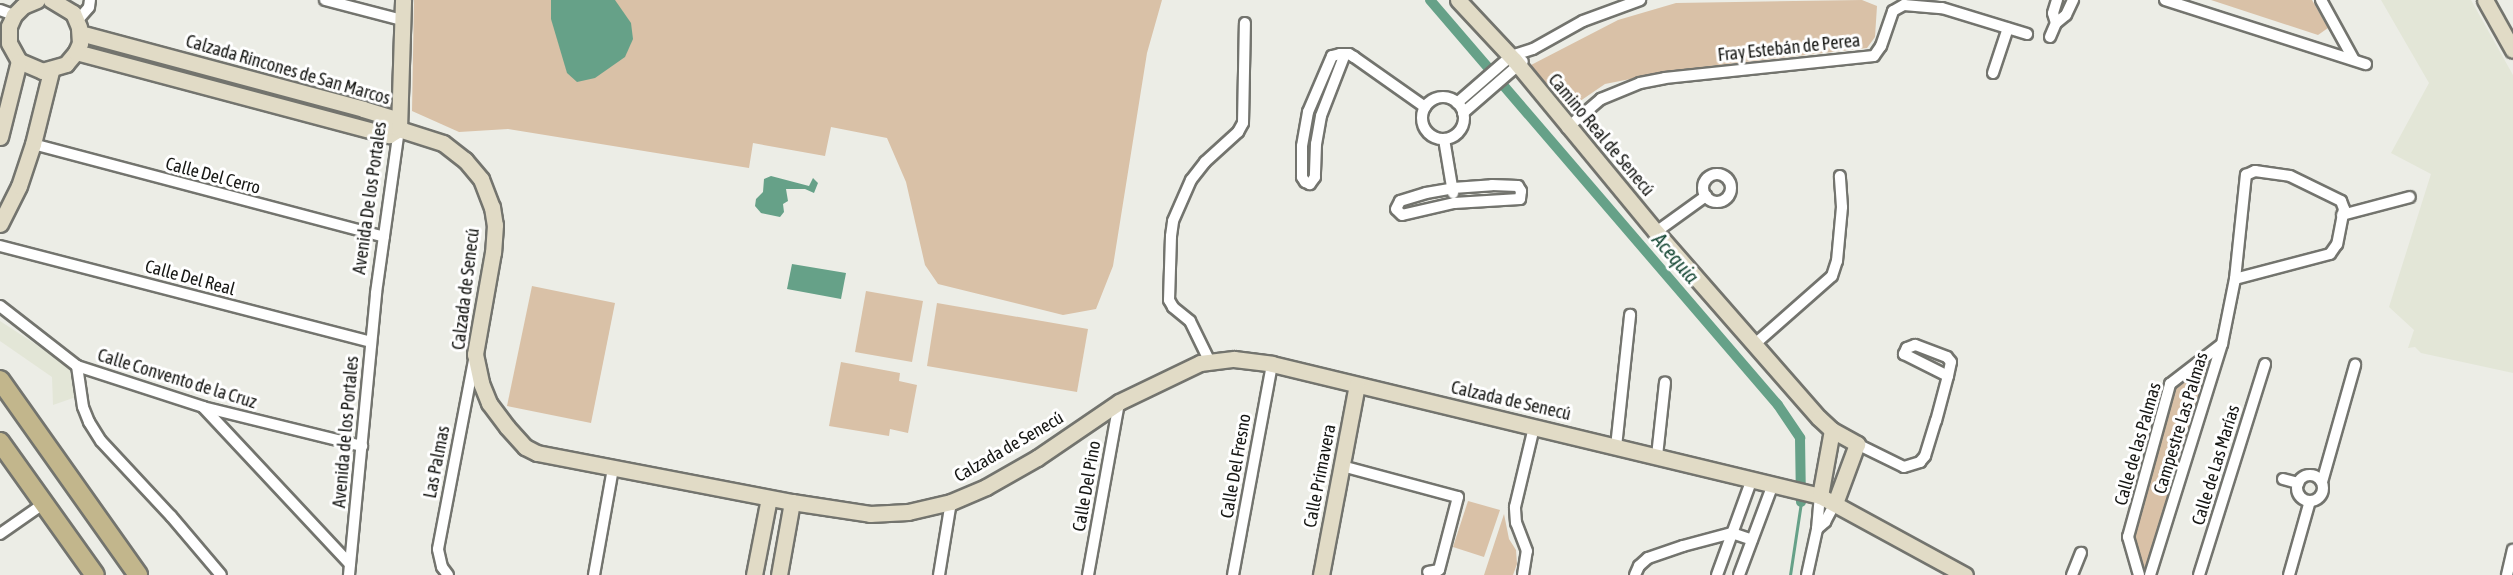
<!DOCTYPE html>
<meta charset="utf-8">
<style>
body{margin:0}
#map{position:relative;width:2513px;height:575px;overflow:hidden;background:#ecede6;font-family:"Asap Condensed",sans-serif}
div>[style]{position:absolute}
.built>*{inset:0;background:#e3e6d7}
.green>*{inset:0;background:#d9c1a7}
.water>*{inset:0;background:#66a188}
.stream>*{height:3px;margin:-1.5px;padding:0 1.5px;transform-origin:1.5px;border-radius:1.5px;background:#66a188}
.canal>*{height:10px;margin:-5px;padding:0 5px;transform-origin:5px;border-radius:5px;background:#66a188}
.roads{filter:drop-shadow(2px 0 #73746e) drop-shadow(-2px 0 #73746e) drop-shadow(0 2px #73746e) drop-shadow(0 -2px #73746e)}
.street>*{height:10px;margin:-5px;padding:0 5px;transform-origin:5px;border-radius:5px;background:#fff}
.street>.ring{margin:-5px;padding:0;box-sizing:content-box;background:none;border:10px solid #fff;border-radius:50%}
.secondary>*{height:15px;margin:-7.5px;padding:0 7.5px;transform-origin:7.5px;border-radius:7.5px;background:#e1dbc6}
.primary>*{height:18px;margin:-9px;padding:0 9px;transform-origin:9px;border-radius:9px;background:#c2b68c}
span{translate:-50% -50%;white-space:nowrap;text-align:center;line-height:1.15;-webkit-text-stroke:6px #fff;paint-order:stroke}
.street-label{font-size:18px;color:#161714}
.water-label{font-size:20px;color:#164835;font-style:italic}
</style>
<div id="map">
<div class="built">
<i style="clip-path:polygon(2381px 0,2471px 0,2513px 75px,2513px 373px,2421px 353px,2415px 347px,2408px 348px,2414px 330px,2389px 307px,2431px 174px,2391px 153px,2429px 83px)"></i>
<i style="clip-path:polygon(0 321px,69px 366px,76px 397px,53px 405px,52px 377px,0 341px)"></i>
</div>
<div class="green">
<i style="clip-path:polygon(414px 0,1162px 0,1147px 53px,1113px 266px,1096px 309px,1063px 315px,938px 284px,925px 265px,906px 182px,887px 138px,831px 127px,825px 156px,753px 143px,749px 168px,508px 129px,459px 132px,412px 111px)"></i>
<i style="clip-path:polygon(1862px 0,1877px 6px,1875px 37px,1867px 48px,1676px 70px,1605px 84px,1567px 110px,1531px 65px,1618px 20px,1676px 3px)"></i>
<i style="clip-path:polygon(2211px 0,2312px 0,2328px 28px,2318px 35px)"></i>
<i style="clip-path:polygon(532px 286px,615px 303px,591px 423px,507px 406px)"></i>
<i style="clip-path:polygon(866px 291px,923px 301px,912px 362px,855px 352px)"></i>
<i style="clip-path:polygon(937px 303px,1088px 329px,1077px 392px,927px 366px)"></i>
<i style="clip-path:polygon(841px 362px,900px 373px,899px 381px,917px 385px,908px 433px,890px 429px,889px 436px,829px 426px)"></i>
<i style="clip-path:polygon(2202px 367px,2206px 367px,2208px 375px,2146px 571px,2142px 567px,2133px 539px,2176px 385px)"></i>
<i style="clip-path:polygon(1468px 501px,1500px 510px,1484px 557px,1453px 547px)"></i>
<i style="clip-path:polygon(1504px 514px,1509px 539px,1516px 550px,1517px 564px,1513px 575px,1484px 575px)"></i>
</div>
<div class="water">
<i style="clip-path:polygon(551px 0,615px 0,631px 23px,633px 39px,625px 57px,595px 78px,577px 82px,567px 73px,551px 19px)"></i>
<i style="clip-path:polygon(771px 176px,809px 186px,813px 178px,818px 183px,814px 193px,805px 189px,786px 189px,788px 201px,783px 204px,784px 212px,780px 217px,761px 213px,755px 206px,756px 199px,763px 192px,764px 179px)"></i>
<i style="clip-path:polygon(792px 264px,846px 273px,841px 299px,787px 289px)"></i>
</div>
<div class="stream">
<i style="left:1790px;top:575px;width:74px;rotate:-81.4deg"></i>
</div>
<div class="canal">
<i style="left:1430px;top:0;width:534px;rotate:49.33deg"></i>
<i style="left:1778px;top:405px;width:40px;rotate:56deg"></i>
<i style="left:1800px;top:438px;width:64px;rotate:89.1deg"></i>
</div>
<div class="roads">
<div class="street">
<i style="left:325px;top:0;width:80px;rotate:14.6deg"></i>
<i style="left:2165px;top:0;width:211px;rotate:17.7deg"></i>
<i style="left:2321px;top:0;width:68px;rotate:61.2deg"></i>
<i style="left:0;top:10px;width:15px;rotate:20deg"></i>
<i style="left:77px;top:21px;width:18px;rotate:-49deg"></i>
<i style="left:89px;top:7px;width:7px;rotate:-82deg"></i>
<i style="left:2056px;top:23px;width:10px;rotate:-107deg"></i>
<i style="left:2053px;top:13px;width:14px;rotate:-73deg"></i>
<i style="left:2050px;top:37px;width:15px;rotate:-67deg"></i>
<i style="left:2056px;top:23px;width:13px;rotate:-39deg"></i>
<i style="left:2066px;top:15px;width:17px;rotate:-65deg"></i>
<i style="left:1345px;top:54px;width:66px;rotate:111.2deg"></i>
<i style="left:1321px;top:116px;width:28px;rotate:100deg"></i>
<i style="left:1316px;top:144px;width:33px;rotate:92deg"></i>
<i style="left:1315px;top:177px;width:9px;rotate:126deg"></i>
<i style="left:1310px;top:184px;width:5px;rotate:-158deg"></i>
<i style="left:1305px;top:182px;width:6px;rotate:-121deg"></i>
<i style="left:1302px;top:177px;width:31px;rotate:-90deg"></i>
<i style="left:1302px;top:146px;width:35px;rotate:-80deg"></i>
<i style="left:1308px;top:112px;width:61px;rotate:-66.8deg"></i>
<i style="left:1332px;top:56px;width:8px;rotate:-14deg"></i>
<i style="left:1340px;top:54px;width:9px"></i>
<i style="left:1349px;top:54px;width:6px;rotate:31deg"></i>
<i style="left:1354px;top:57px;width:87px;rotate:35.2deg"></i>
<i style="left:1993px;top:73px;width:47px;rotate:-71.6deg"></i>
<i class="ring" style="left:1422px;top:97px;width:32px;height:32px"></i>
<i style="left:1457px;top:103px;width:72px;rotate:-41deg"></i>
<i style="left:1511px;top:56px;width:23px;rotate:-18deg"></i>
<i style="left:1533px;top:49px;width:57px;rotate:-29.2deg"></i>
<i style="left:1583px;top:21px;width:61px;rotate:-20.2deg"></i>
<i style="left:1463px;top:113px;width:79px;rotate:-40.9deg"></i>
<i style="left:1567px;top:128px;width:45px;rotate:-40.5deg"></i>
<i style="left:1601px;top:99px;width:42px;rotate:-22.3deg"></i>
<i style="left:1640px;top:83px;width:25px;rotate:-11deg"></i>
<i style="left:1665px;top:78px;width:210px;rotate:-6deg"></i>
<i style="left:1874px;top:56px;width:12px;rotate:-55deg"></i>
<i style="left:1881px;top:46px;width:37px;rotate:-71deg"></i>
<i style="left:1893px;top:11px;width:13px;rotate:-29deg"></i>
<i style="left:1904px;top:5px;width:38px;rotate:5deg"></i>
<i style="left:1942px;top:8px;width:89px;rotate:17deg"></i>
<i style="left:1444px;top:139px;width:55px;rotate:80.5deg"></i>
<i style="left:33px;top:144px;width:363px;rotate:14.8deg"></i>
<i class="ring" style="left:1703px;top:174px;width:18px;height:18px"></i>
<i style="left:1492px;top:185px;width:26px;rotate:2deg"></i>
<i style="left:1518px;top:186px;width:6px;rotate:59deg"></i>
<i style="left:1521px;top:191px;width:8px;rotate:97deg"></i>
<i style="left:1520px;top:199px;width:66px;rotate:176.5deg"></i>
<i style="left:1454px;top:203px;width:53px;rotate:167deg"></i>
<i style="left:1402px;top:215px;width:8px;rotate:-135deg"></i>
<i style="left:1396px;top:209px;width:9px;rotate:-63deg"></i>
<i style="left:1400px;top:201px;width:27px;rotate:-17deg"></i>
<i style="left:1426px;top:193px;width:27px;rotate:-10deg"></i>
<i style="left:1453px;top:188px;width:39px;rotate:-4deg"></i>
<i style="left:2342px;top:215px;width:70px;rotate:-14.8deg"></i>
<i style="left:1656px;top:232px;width:62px;rotate:-35.8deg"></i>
<i style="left:0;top:246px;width:383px;rotate:14.5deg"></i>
<i style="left:0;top:306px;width:98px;rotate:37.9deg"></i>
<i style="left:77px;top:366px;width:133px;rotate:18deg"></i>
<i style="left:203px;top:407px;width:164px;rotate:13.8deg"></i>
<i style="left:1756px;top:343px;width:101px;rotate:-41.4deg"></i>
<i style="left:1832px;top:276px;width:16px;rotate:-72deg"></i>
<i style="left:1837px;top:261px;width:54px;rotate:-84.7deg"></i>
<i style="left:1842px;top:207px;width:31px;rotate:-94deg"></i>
<i style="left:1209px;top:360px;width:43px;rotate:-116deg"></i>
<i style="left:1190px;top:321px;width:22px;rotate:-141deg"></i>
<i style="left:1173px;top:307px;width:8px;rotate:-120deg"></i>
<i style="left:1169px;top:300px;width:64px;rotate:-88.2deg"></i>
<i style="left:1171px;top:236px;width:15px;rotate:-82deg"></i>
<i style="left:1173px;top:221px;width:45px;rotate:-66.3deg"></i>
<i style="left:1191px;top:180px;width:23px;rotate:-52deg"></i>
<i style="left:1205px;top:162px;width:45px;rotate:-42.3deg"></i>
<i style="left:1238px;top:132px;width:10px;rotate:-61deg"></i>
<i style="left:1243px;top:123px;width:100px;rotate:-88.9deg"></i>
<i style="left:77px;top:366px;width:41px;rotate:81.7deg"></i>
<i style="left:83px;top:407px;width:16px;rotate:68deg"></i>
<i style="left:89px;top:422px;width:22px;rotate:58deg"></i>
<i style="left:101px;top:441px;width:103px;rotate:47deg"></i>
<i style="left:171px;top:516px;width:77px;rotate:49.7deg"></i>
<i style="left:203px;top:407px;width:215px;rotate:46.9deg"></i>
<i style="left:1857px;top:444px;width:52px;rotate:26.1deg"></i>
<i style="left:1904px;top:467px;width:17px;rotate:-17deg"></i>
<i style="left:1920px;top:462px;width:8px;rotate:-50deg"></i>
<i style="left:1925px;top:456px;width:37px;rotate:-73deg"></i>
<i style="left:1936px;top:421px;width:47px;rotate:-75.1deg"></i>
<i style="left:1948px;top:376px;width:14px;rotate:-78deg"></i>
<i style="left:1951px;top:362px;width:6px;rotate:-129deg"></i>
<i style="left:1947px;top:357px;width:34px;rotate:-159deg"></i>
<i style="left:1915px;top:345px;width:9px;rotate:159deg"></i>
<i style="left:1907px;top:348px;width:7px;rotate:117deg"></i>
<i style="left:1904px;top:354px;width:49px;rotate:26.6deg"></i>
<i style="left:1616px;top:447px;width:133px;rotate:-83.9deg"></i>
<i style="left:1657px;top:456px;width:74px;rotate:-83.8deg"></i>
<i style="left:1342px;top:466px;width:120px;rotate:15deg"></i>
<i style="left:1458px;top:497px;width:75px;rotate:104.6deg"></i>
<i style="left:1439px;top:570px;width:11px;rotate:170deg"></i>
<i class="ring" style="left:2297px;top:475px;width:16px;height:16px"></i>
<i style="left:2283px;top:479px;width:16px;rotate:15deg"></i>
<i style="left:2322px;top:482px;width:122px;rotate:-74.2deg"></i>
<i style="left:1817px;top:529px;width:11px;rotate:-41deg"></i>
<i style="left:1825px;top:522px;width:21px;rotate:-62deg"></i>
<i style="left:0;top:534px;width:52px;rotate:-34.9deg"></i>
<i style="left:349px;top:575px;width:283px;rotate:-84.5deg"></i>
<i style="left:376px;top:293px;width:166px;rotate:-82deg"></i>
<i style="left:448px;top:575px;width:10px;rotate:-127deg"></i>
<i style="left:442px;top:567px;width:18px;rotate:-103deg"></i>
<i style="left:438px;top:549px;width:192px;rotate:-79.2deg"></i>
<i style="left:594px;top:575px;width:109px;rotate:-79.9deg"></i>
<i style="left:939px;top:575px;width:74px;rotate:-80.7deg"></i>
<i style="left:1088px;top:575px;width:176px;rotate:-79.8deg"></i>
<i style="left:1233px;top:575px;width:215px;rotate:-79.5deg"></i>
<i style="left:1523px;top:575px;width:24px;rotate:-81deg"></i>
<i style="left:1527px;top:551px;width:30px;rotate:-111deg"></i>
<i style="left:1516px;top:523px;width:16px;rotate:-94deg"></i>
<i style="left:1515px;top:507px;width:82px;rotate:-76.6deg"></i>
<i style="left:1635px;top:575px;width:10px;rotate:-66deg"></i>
<i style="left:1639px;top:566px;width:12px;rotate:-42deg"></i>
<i style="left:1648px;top:558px;width:37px;rotate:-19deg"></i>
<i style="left:1683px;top:546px;width:51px;rotate:-14.9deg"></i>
<i style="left:1732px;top:533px;width:21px;rotate:19deg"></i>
<i style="left:1717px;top:575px;width:102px;rotate:-70deg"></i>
<i style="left:1739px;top:575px;width:97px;rotate:-69.5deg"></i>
<i style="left:1807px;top:575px;width:47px;rotate:-77.7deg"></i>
<i style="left:1817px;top:529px;width:33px;rotate:-85deg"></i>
<i style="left:2072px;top:575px;width:24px;rotate:-68deg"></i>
<i style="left:2139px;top:575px;width:40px;rotate:-106deg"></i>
<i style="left:2128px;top:537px;width:159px;rotate:-74.6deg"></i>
<i style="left:2170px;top:384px;width:66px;rotate:-37.6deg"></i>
<i style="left:2150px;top:575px;width:242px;rotate:-72.7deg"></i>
<i style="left:2222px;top:344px;width:66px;rotate:-78.7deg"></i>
<i style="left:2235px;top:279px;width:105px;rotate:-84deg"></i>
<i style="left:2246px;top:175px;width:10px;rotate:-24deg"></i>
<i style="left:2255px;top:171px;width:35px;rotate:8deg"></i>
<i style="left:2290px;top:176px;width:57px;rotate:26.1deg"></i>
<i style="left:2341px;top:201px;width:9px;rotate:69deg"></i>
<i style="left:2344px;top:209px;width:36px;rotate:101deg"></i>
<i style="left:2337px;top:244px;width:12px;rotate:125deg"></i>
<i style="left:2330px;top:254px;width:98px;rotate:165.3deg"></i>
<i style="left:2199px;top:575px;width:221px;rotate:-72.6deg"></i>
<i style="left:2289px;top:575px;width:77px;rotate:-74.2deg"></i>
<i style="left:2507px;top:575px;width:26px;rotate:-77deg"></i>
</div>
<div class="secondary">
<i style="left:37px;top:0;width:15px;rotate:157deg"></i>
<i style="left:23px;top:6px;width:13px;rotate:135deg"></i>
<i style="left:14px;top:15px;width:12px;rotate:114deg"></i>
<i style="left:9px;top:26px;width:17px;rotate:90deg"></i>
<i style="left:9px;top:43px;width:21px;rotate:61deg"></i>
<i style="left:19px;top:61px;width:25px;rotate:23deg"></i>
<i style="left:42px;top:71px;width:25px;rotate:-16deg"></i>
<i style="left:66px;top:64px;width:16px;rotate:-50deg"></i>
<i style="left:76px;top:52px;width:10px;rotate:-66deg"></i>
<i style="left:80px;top:43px;width:16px;rotate:-94deg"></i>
<i style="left:79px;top:27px;width:15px;rotate:-113deg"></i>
<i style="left:73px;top:13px;width:26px;rotate:-149deg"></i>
<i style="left:1458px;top:0;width:83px;rotate:46.9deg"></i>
<i style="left:1515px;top:61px;width:222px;rotate:50.5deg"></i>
<i style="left:1656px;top:232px;width:247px;rotate:48.8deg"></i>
<i style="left:1819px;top:418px;width:18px;rotate:43deg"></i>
<i style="left:1832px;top:430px;width:29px;rotate:29deg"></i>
<i style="left:1857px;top:444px;width:63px;rotate:110.4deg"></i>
<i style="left:2485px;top:0;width:57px;rotate:60.8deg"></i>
<i style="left:80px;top:33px;width:293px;rotate:15deg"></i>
<i style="left:363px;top:109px;width:30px;rotate:17deg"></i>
<i style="left:392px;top:118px;width:13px;rotate:58deg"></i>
<i style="left:76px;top:52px;width:324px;rotate:14.9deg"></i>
<i style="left:389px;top:135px;width:12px;rotate:-31deg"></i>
<i style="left:399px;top:129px;width:46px;rotate:17.7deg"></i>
<i style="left:443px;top:143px;width:28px;rotate:38deg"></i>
<i style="left:465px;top:160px;width:25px;rotate:50deg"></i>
<i style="left:481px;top:179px;width:30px;rotate:69deg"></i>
<i style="left:492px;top:207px;width:18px;rotate:81deg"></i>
<i style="left:495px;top:225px;width:27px;rotate:94deg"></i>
<i style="left:493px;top:252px;width:104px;rotate:100deg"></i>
<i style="left:475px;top:354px;width:30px;rotate:78deg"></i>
<i style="left:481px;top:383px;width:22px;rotate:68deg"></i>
<i style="left:489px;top:403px;width:30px;rotate:53deg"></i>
<i style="left:507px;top:427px;width:27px;rotate:48deg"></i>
<i style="left:525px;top:447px;width:13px;rotate:27deg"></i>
<i style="left:537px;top:453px;width:260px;rotate:10.9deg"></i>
<i style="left:792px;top:502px;width:79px;rotate:8.7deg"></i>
<i style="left:870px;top:514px;width:38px;rotate:-3deg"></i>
<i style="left:908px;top:512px;width:44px;rotate:-13.1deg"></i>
<i style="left:951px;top:502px;width:38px;rotate:-23deg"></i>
<i style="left:986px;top:487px;width:59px;rotate:-29.6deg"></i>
<i style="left:1037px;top:458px;width:99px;rotate:-34.3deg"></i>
<i style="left:1119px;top:402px;width:90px;rotate:-25.7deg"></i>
<i style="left:1200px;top:363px;width:34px;rotate:-7deg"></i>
<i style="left:1234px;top:359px;width:38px;rotate:7deg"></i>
<i style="left:1272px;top:364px;width:564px;rotate:13.54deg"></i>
<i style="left:1820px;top:496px;width:165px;rotate:28.6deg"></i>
<i style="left:399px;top:129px;width:129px;rotate:-88.2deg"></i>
<i style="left:0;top:137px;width:78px;rotate:-76deg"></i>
<i style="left:0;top:224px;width:42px;rotate:-63.4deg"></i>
<i style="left:19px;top:186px;width:44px;rotate:-71.6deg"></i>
<i style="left:33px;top:144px;width:75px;rotate:-76.1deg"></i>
<i style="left:1820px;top:496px;width:67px;rotate:-79.7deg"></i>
<i style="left:754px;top:575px;width:78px;rotate:-79deg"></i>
<i style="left:779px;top:575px;width:74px;rotate:-79.9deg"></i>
<i style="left:1321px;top:575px;width:193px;rotate:-79.3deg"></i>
</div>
<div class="primary">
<i style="left:0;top:380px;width:239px;rotate:54.7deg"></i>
<i style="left:0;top:442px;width:163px;rotate:54.5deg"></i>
</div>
</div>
<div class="street-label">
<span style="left:1789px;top:48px;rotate:-6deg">Fray Estebán de Perea</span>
<span style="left:288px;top:70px;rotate:16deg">Calzada Rincones de San Marcos</span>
<span style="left:1601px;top:135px;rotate:50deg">Camino Real de Senecú</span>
<span style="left:213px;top:176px;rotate:15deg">Calle Del Cerro</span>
<span style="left:370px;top:198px;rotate:-82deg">Avenida De los Portales</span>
<span style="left:190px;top:278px;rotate:15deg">Calle Del Real</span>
<span style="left:466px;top:289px;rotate:-83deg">Calzada de Senecú</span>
<span style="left:177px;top:379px;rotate:17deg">Calle Convento de la Cruz</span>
<span style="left:1511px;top:401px;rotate:13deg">Calzada de Senecú</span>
<span style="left:2181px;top:423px;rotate:-73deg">Campestre Las Palmas</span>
<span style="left:346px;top:432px;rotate:-85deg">Avenida de los Portales</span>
<span style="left:2138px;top:444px;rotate:-74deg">Calle de las Palmas</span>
<span style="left:1009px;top:447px;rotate:-30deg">Calzada de Senecú</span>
<span style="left:437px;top:462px;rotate:-79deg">Las Palmas</span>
<span style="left:2216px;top:465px;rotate:-73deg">Calle de Las Marías</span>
<span style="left:1236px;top:466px;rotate:-80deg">Calle Del Fresno</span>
<span style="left:1320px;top:476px;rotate:-79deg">Calle Primavera</span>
<span style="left:1087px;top:486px;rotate:-80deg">Calle Del Pino</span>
</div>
<div class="water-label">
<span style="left:1676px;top:258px;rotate:49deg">Acequia</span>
</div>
</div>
